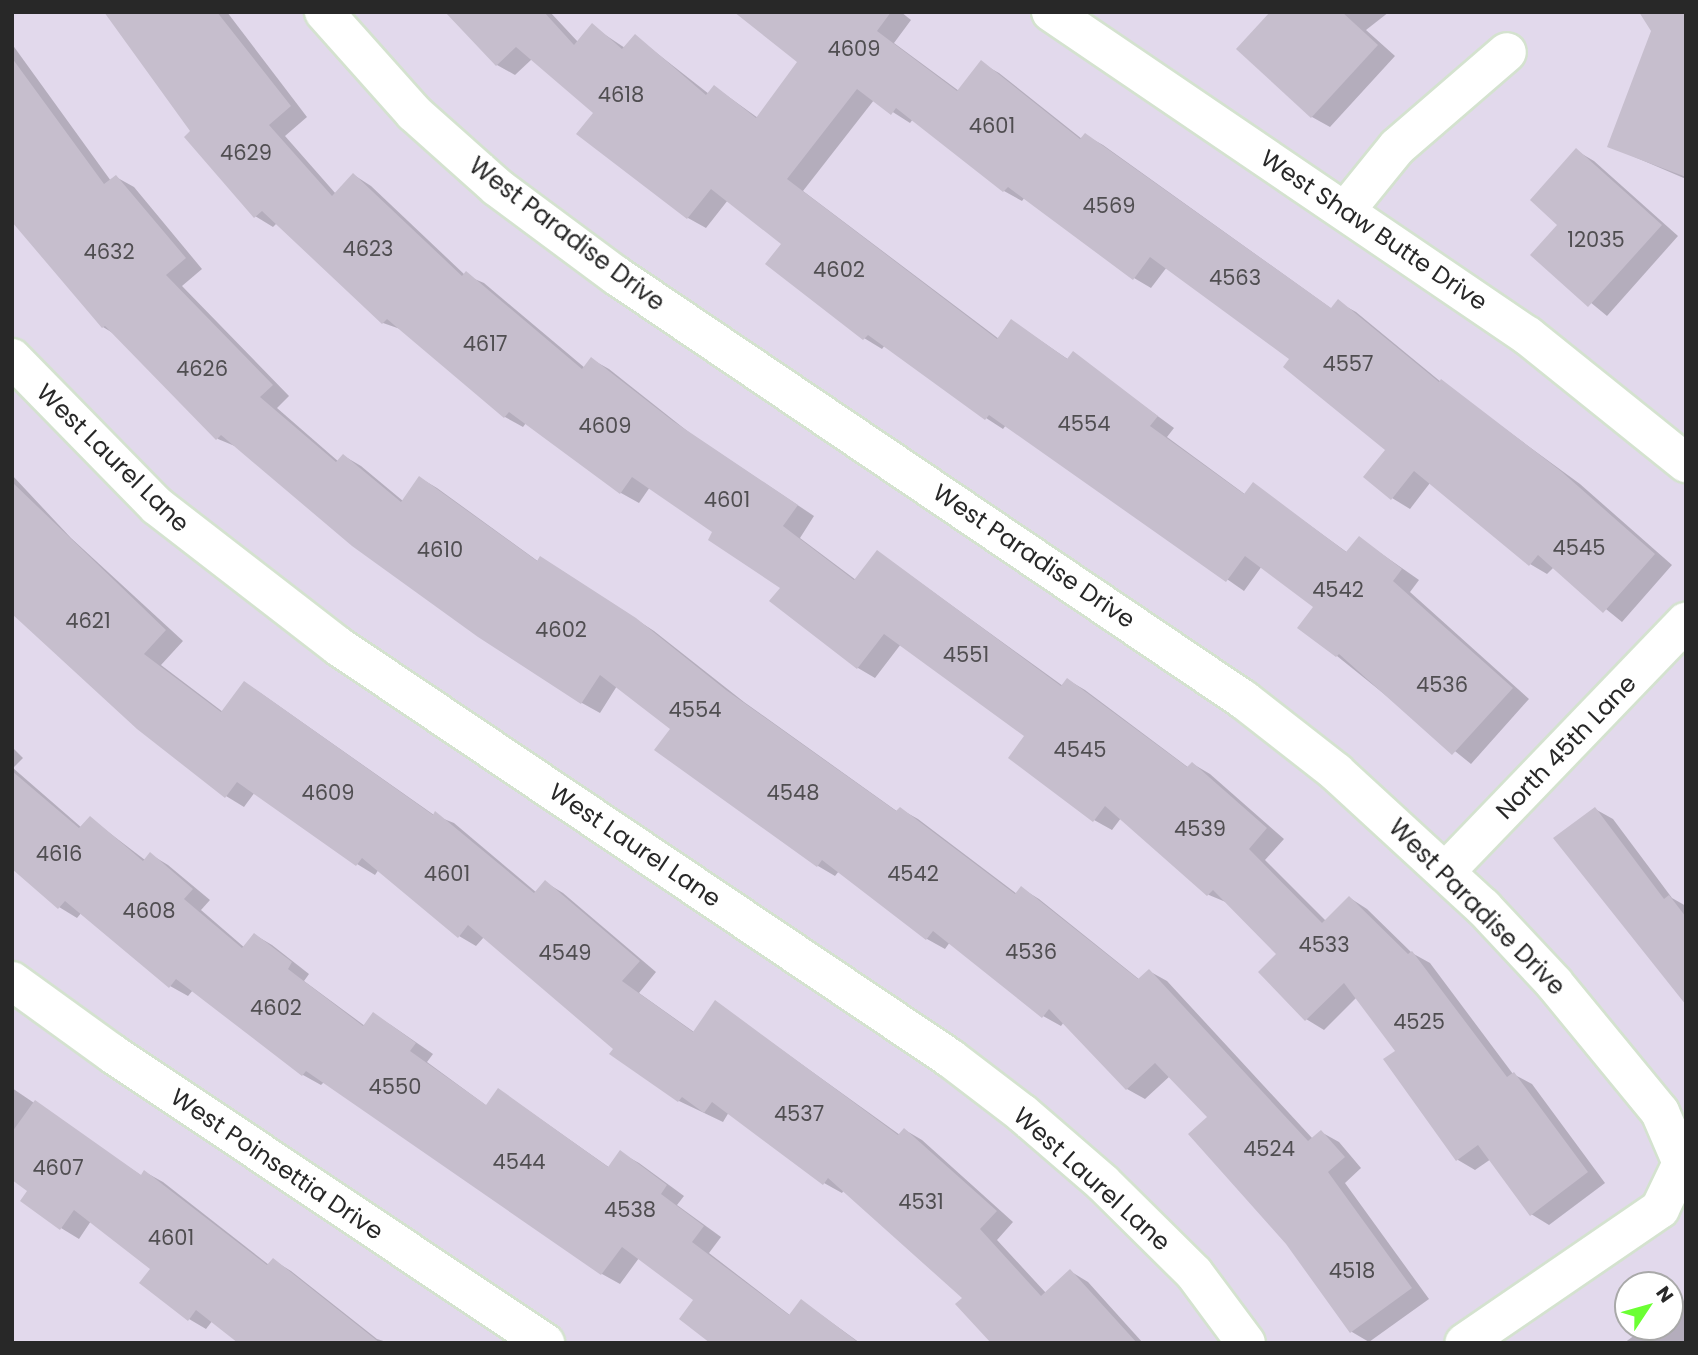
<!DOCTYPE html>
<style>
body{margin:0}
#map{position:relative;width:1698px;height:1355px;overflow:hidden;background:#e2d9ec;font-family:Poppins,sans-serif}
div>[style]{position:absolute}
.shadow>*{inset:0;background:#0003}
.building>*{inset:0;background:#c6becd}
.roads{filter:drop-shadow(2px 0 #d4e2cf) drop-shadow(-2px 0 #d4e2cf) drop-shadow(0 2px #d4e2cf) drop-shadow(0 -2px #d4e2cf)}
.minor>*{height:38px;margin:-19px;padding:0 19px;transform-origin:19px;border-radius:19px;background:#fff}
span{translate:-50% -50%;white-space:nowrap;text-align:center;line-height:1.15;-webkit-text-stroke:6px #fff;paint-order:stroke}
.number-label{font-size:21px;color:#504e51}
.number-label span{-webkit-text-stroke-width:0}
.street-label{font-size:24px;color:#282828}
.frame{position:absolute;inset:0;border:14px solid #282828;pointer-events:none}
.north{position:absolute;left:1614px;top:1271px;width:70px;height:70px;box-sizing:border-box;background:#fff;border:2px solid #a9a9a9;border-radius:50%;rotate:54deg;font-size:19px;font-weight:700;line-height:28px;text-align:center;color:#282828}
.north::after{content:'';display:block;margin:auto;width:24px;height:32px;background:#6bff33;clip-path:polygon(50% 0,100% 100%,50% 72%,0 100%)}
</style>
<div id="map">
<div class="shadow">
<i style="clip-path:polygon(106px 12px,227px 12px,307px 117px,285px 136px,336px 194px,354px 175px,371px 186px,465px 275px,484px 283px,585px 368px,591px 359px,609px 369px,691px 434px,814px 516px,800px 538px,856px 580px,878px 552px,1063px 686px,1068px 680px,1085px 690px,1189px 768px,1193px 764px,1210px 774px,1284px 839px,1265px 860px,1326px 921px,1350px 898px,1367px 909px,1412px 953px,1430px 963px,1513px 1074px,1532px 1084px,1605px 1183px,1549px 1225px,1531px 1214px,1491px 1159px,1475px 1170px,1458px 1160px,1385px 1060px,1397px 1051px,1357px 997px,1324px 1030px,1306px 1019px,1279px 954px,1228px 903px,1209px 895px,1121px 818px,1112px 830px,1094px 820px,1026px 735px,901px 644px,875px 678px,858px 668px,782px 587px,715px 532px,650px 487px,639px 503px,621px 493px,526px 423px,523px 427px,505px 417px,403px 330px,383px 323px,277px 223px,273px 227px,255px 216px)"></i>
<i style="clip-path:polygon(448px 12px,550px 12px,578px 42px,592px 26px,625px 48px,635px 36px,709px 94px,715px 87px,758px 118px,800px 61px,737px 12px,901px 12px,911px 20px,894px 43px,959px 91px,981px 63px,999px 73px,1082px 139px,1085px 135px,1103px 145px,1332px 309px,1338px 302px,1356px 312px,1441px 382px,1580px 484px,1672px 565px,1622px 622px,1554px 567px,1547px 574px,1530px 564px,1430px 483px,1410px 509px,1392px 498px,1387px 449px,1292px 359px,1167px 267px,1151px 288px,1134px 278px,1025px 197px,1022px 201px,1004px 191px,913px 119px,910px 123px,874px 100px,803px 191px,999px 339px,1012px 321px,1069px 360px,1073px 354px,1174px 428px,1167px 437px,1246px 495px,1253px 484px,1348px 553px,1359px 538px,1419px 580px,1410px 592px,1529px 699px,1471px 764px,1337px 656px,1315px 607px,1262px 566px,1244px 591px,1006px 425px,1003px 429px,986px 418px,885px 345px,882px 349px,864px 338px,783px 244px,728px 200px,706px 228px,688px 218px,579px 134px,596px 113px,532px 59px,515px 75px,497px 65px)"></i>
<i style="clip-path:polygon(1272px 12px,1389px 12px,1366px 30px,1395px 56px,1330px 127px,1312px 117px,1238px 49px)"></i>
<i style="clip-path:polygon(12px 44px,111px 181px,116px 177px,134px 187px,202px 269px,182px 286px,289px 396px,277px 408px,339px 462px,344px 456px,361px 466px,403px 501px,420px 478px,437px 488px,539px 562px,559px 569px,654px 631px,744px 702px,898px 812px,900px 809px,918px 819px,1017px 894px,1021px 888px,1039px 899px,1140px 980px,1149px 971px,1167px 981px,1313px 1139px,1321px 1132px,1339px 1142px,1361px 1168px,1345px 1183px,1429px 1299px,1369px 1342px,1352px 1332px,1209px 1117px,1170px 1076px,1145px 1099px,1127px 1089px,1064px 1022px,1061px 1026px,1043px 1016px,950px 942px,945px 949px,927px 939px,839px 871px,835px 876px,818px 866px,672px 729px,617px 686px,600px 713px,582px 703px,479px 635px,237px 447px,218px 439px,116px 335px,103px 327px,12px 214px)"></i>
<i style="clip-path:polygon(1686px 55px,1686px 179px,1609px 146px)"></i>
<i style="clip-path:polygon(1577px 151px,1594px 161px,1678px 236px,1607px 316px,1533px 255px,1560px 224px)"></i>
<i style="clip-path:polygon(12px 475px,71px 538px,183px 641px,161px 665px,223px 712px,245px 683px,262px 694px,434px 815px,454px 823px,537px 893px,545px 882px,563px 893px,656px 972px,639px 993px,694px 1032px,715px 1002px,900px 1135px,905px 1130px,922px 1140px,1013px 1222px,997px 1240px,1046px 1293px,1070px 1271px,1088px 1282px,1143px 1343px,994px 1343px,964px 1298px,844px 1190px,842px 1193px,824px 1183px,729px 1112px,723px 1122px,679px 1101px,612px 1053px,615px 1048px,484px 937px,476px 946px,459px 936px,379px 869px,375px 875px,357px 864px,255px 792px,244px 807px,226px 796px,12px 612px)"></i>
<i style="clip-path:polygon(12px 747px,23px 758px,13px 768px,82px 828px,90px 818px,145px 860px,150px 854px,168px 865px,210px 900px,201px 910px,245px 948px,255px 935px,272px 945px,309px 974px,304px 981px,365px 1026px,373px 1014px,391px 1025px,433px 1054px,427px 1062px,487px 1106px,499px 1090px,610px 1168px,621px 1153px,639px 1163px,684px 1196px,677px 1205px,721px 1237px,709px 1253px,791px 1316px,802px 1301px,860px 1343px,713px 1343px,696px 1300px,639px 1258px,620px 1284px,602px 1274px,324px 1082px,321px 1085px,303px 1075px,193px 990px,188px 996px,170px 986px,82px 912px,77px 918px,59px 907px,12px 867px)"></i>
<i style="clip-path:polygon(1595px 809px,1613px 819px,1672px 898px,1686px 906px,1686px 1003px)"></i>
<i style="clip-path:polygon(12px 1088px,142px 1176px,145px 1172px,163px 1182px,269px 1265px,273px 1260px,291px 1271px,377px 1339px,390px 1343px,242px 1343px,213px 1320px,206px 1329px,189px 1319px,153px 1269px,91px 1221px,79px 1239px,61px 1228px,30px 1190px,12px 1178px)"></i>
<i style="clip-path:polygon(1686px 1299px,1686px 1343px,1624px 1343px,1646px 1327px,1670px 1327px,1670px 1310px)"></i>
</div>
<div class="building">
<i style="clip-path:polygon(104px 12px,217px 12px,291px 106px,269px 125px,332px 196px,353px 173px,462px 276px,466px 271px,582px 369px,591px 357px,673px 421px,798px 505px,783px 526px,854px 580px,877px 550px,1061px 686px,1067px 678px,1187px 767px,1192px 762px,1267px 828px,1249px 849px,1322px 923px,1349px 896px,1408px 954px,1412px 951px,1507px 1077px,1514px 1072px,1588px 1172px,1530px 1216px,1478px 1145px,1456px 1161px,1383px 1059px,1395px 1051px,1344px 983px,1305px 1021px,1258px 972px,1276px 954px,1213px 890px,1207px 896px,1105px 806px,1093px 822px,1008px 758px,1024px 736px,884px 634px,857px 669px,769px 601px,780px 588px,708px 540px,712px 532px,632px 477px,620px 494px,509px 412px,504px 418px,387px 319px,382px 324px,262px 211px,254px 218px,184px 137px,190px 131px)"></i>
<i style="clip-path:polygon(445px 12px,544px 12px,574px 45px,592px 23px,622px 49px,635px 34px,706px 95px,714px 85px,756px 118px,797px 62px,734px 12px,891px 12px,877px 31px,957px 91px,981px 60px,1080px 139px,1085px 133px,1331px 308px,1338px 299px,1439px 382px,1441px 379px,1562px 472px,1655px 554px,1603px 613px,1538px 555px,1529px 566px,1414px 471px,1391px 500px,1363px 477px,1385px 450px,1283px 367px,1289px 359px,1150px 257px,1133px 280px,1008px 187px,1003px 192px,896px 108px,891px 115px,857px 89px,787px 179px,997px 339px,1011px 319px,1067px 359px,1073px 351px,1158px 416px,1150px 426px,1244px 494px,1253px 482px,1346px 552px,1359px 536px,1402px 569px,1393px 581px,1513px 688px,1452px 755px,1339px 654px,1336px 657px,1297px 628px,1313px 607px,1245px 556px,1226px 582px,989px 415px,985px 420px,868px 335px,863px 340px,765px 264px,781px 244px,711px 189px,687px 219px,576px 134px,593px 113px,516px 47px,496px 66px)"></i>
<i style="clip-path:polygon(1270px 12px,1342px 12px,1378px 45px,1311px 118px,1236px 49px)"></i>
<i style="clip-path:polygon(1639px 12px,1686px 12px,1686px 177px,1607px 147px,1651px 31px)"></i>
<i style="clip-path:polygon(12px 58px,104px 184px,116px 175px,186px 258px,166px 275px,273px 385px,260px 397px,336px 462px,343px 454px,401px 502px,419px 476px,537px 561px,540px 556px,636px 618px,726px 690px,896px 811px,900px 807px,1015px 894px,1021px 886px,1138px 979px,1149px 969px,1308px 1141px,1321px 1130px,1345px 1157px,1328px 1172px,1412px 1288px,1350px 1333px,1286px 1244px,1188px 1134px,1207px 1117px,1155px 1063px,1126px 1090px,1049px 1009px,1042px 1018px,933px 931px,926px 940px,822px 860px,817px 867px,654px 750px,670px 729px,600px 675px,581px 704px,478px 637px,352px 546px,221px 435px,216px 440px,105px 326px,102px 328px,12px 222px)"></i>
<i style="clip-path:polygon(1576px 148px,1662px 225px,1588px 307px,1530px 255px,1557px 225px,1530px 200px)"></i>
<i style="clip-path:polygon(12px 482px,166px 630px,144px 654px,221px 712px,244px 681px,433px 815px,435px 811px,534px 893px,545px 880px,640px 961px,622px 981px,693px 1032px,715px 1000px,898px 1135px,904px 1128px,997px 1211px,980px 1229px,1041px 1296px,1070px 1269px,1137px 1343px,991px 1343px,955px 1304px,962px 1298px,828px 1178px,823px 1185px,712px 1102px,704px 1113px,682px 1097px,678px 1102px,609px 1054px,613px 1049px,468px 925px,458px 938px,362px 858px,356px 866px,237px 782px,225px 798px,137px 729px,12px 614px)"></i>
<i style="clip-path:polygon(12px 771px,79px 828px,90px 816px,143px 861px,150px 852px,193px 889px,184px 899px,242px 948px,254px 933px,292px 962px,288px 969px,363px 1026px,373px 1012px,416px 1043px,410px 1051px,486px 1105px,498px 1088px,608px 1167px,620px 1150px,667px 1185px,661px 1194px,704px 1226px,692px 1242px,789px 1315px,801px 1299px,859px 1343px,710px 1343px,679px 1319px,693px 1300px,622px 1247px,601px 1275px,306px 1071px,302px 1076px,176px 979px,169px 988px,65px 901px,58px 909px,12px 869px)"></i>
<i style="clip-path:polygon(1595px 807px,1664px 899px,1669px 895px,1686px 917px,1686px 1005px,1553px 838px)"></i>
<i style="clip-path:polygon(35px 1100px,141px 1175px,144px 1170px,267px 1265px,273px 1258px,380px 1343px,238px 1343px,196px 1310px,188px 1321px,139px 1283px,150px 1269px,74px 1210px,60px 1230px,20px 1201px,27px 1191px,12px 1180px,12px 1132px)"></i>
</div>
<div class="roads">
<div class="minor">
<i style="left:324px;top:12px;width:135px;rotate:48.3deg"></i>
<i style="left:414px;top:113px;width:111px;rotate:41.7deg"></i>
<i style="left:497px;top:187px;width:149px;rotate:36.6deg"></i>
<i style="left:617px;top:276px;width:757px;rotate:34.07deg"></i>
<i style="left:1244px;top:700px;width:117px;rotate:38deg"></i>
<i style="left:1336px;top:772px;width:200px;rotate:42.6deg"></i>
<i style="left:1483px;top:907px;width:104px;rotate:46.9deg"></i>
<i style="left:1554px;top:983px;width:167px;rotate:50.6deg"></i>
<i style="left:1660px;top:1112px;width:56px;rotate:66.7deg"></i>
<i style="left:1682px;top:1163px;width:51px;rotate:115.6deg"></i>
<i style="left:1660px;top:1209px;width:237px;rotate:145.6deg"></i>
<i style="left:1051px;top:12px;width:577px;rotate:34.19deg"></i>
<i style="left:1528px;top:336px;width:203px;rotate:38.8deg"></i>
<i style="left:1346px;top:210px;width:81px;rotate:-51deg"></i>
<i style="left:1397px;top:147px;width:145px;rotate:-40.8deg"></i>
<i style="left:12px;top:358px;width:207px;rotate:45.6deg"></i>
<i style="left:157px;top:506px;width:229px;rotate:37.7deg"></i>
<i style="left:338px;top:646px;width:738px;rotate:33.95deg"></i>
<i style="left:950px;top:1058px;width:91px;rotate:37.4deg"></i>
<i style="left:1022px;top:1113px;width:107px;rotate:40.8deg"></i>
<i style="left:1103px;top:1183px;width:128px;rotate:44.7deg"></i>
<i style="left:1194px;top:1273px;width:87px;rotate:53.4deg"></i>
<i style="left:1446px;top:871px;width:346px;rotate:-46.1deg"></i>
<i style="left:12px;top:981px;width:125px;rotate:35.9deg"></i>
<i style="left:113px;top:1054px;width:520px;rotate:33.78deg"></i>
</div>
</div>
<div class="number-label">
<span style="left:854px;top:49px">4609</span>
<span style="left:621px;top:95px">4618</span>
<span style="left:992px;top:126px">4601</span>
<span style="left:246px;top:153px">4629</span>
<span style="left:1109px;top:206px">4569</span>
<span style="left:1596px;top:240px">12035</span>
<span style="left:368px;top:249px">4623</span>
<span style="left:109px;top:252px">4632</span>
<span style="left:839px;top:270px">4602</span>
<span style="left:1235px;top:278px">4563</span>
<span style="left:485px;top:344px">4617</span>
<span style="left:1348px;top:364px">4557</span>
<span style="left:202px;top:369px">4626</span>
<span style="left:1084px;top:424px">4554</span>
<span style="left:605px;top:426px">4609</span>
<span style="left:727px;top:500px">4601</span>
<span style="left:1579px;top:548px">4545</span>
<span style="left:440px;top:550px">4610</span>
<span style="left:1338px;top:590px">4542</span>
<span style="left:88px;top:621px">4621</span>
<span style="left:561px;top:630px">4602</span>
<span style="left:966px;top:655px">4551</span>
<span style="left:1442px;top:685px">4536</span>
<span style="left:695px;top:710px">4554</span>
<span style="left:1080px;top:750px">4545</span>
<span style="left:328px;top:793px">4609</span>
<span style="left:793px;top:793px">4548</span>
<span style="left:1200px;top:829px">4539</span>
<span style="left:59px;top:854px">4616</span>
<span style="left:447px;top:874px">4601</span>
<span style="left:913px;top:874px">4542</span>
<span style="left:149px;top:911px">4608</span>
<span style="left:1324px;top:945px">4533</span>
<span style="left:1031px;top:952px">4536</span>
<span style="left:565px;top:953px">4549</span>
<span style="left:276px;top:1008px">4602</span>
<span style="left:1419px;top:1022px">4525</span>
<span style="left:395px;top:1087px">4550</span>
<span style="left:799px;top:1114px">4537</span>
<span style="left:1269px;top:1149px">4524</span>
<span style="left:519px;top:1162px">4544</span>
<span style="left:58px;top:1168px">4607</span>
<span style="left:921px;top:1202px">4531</span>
<span style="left:630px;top:1210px">4538</span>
<span style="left:171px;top:1238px">4601</span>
<span style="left:1352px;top:1271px">4518</span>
</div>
<div class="street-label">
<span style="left:1374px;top:230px;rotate:34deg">West Shaw Butte Drive</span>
<span style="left:567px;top:234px;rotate:37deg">West Paradise Drive</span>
<span style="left:113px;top:458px;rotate:44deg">West Laurel Lane</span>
<span style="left:1034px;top:556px;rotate:34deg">West Paradise Drive</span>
<span style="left:1566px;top:747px;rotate:-46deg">North 45th Lane</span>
<span style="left:635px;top:845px;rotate:34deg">West Laurel Lane</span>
<span style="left:1477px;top:907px;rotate:45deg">West Paradise Drive</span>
<span style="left:277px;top:1164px;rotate:34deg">West Poinsettia Drive</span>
<span style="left:1092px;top:1179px;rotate:42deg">West Laurel Lane</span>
</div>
<div class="frame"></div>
<div class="north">N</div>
</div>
